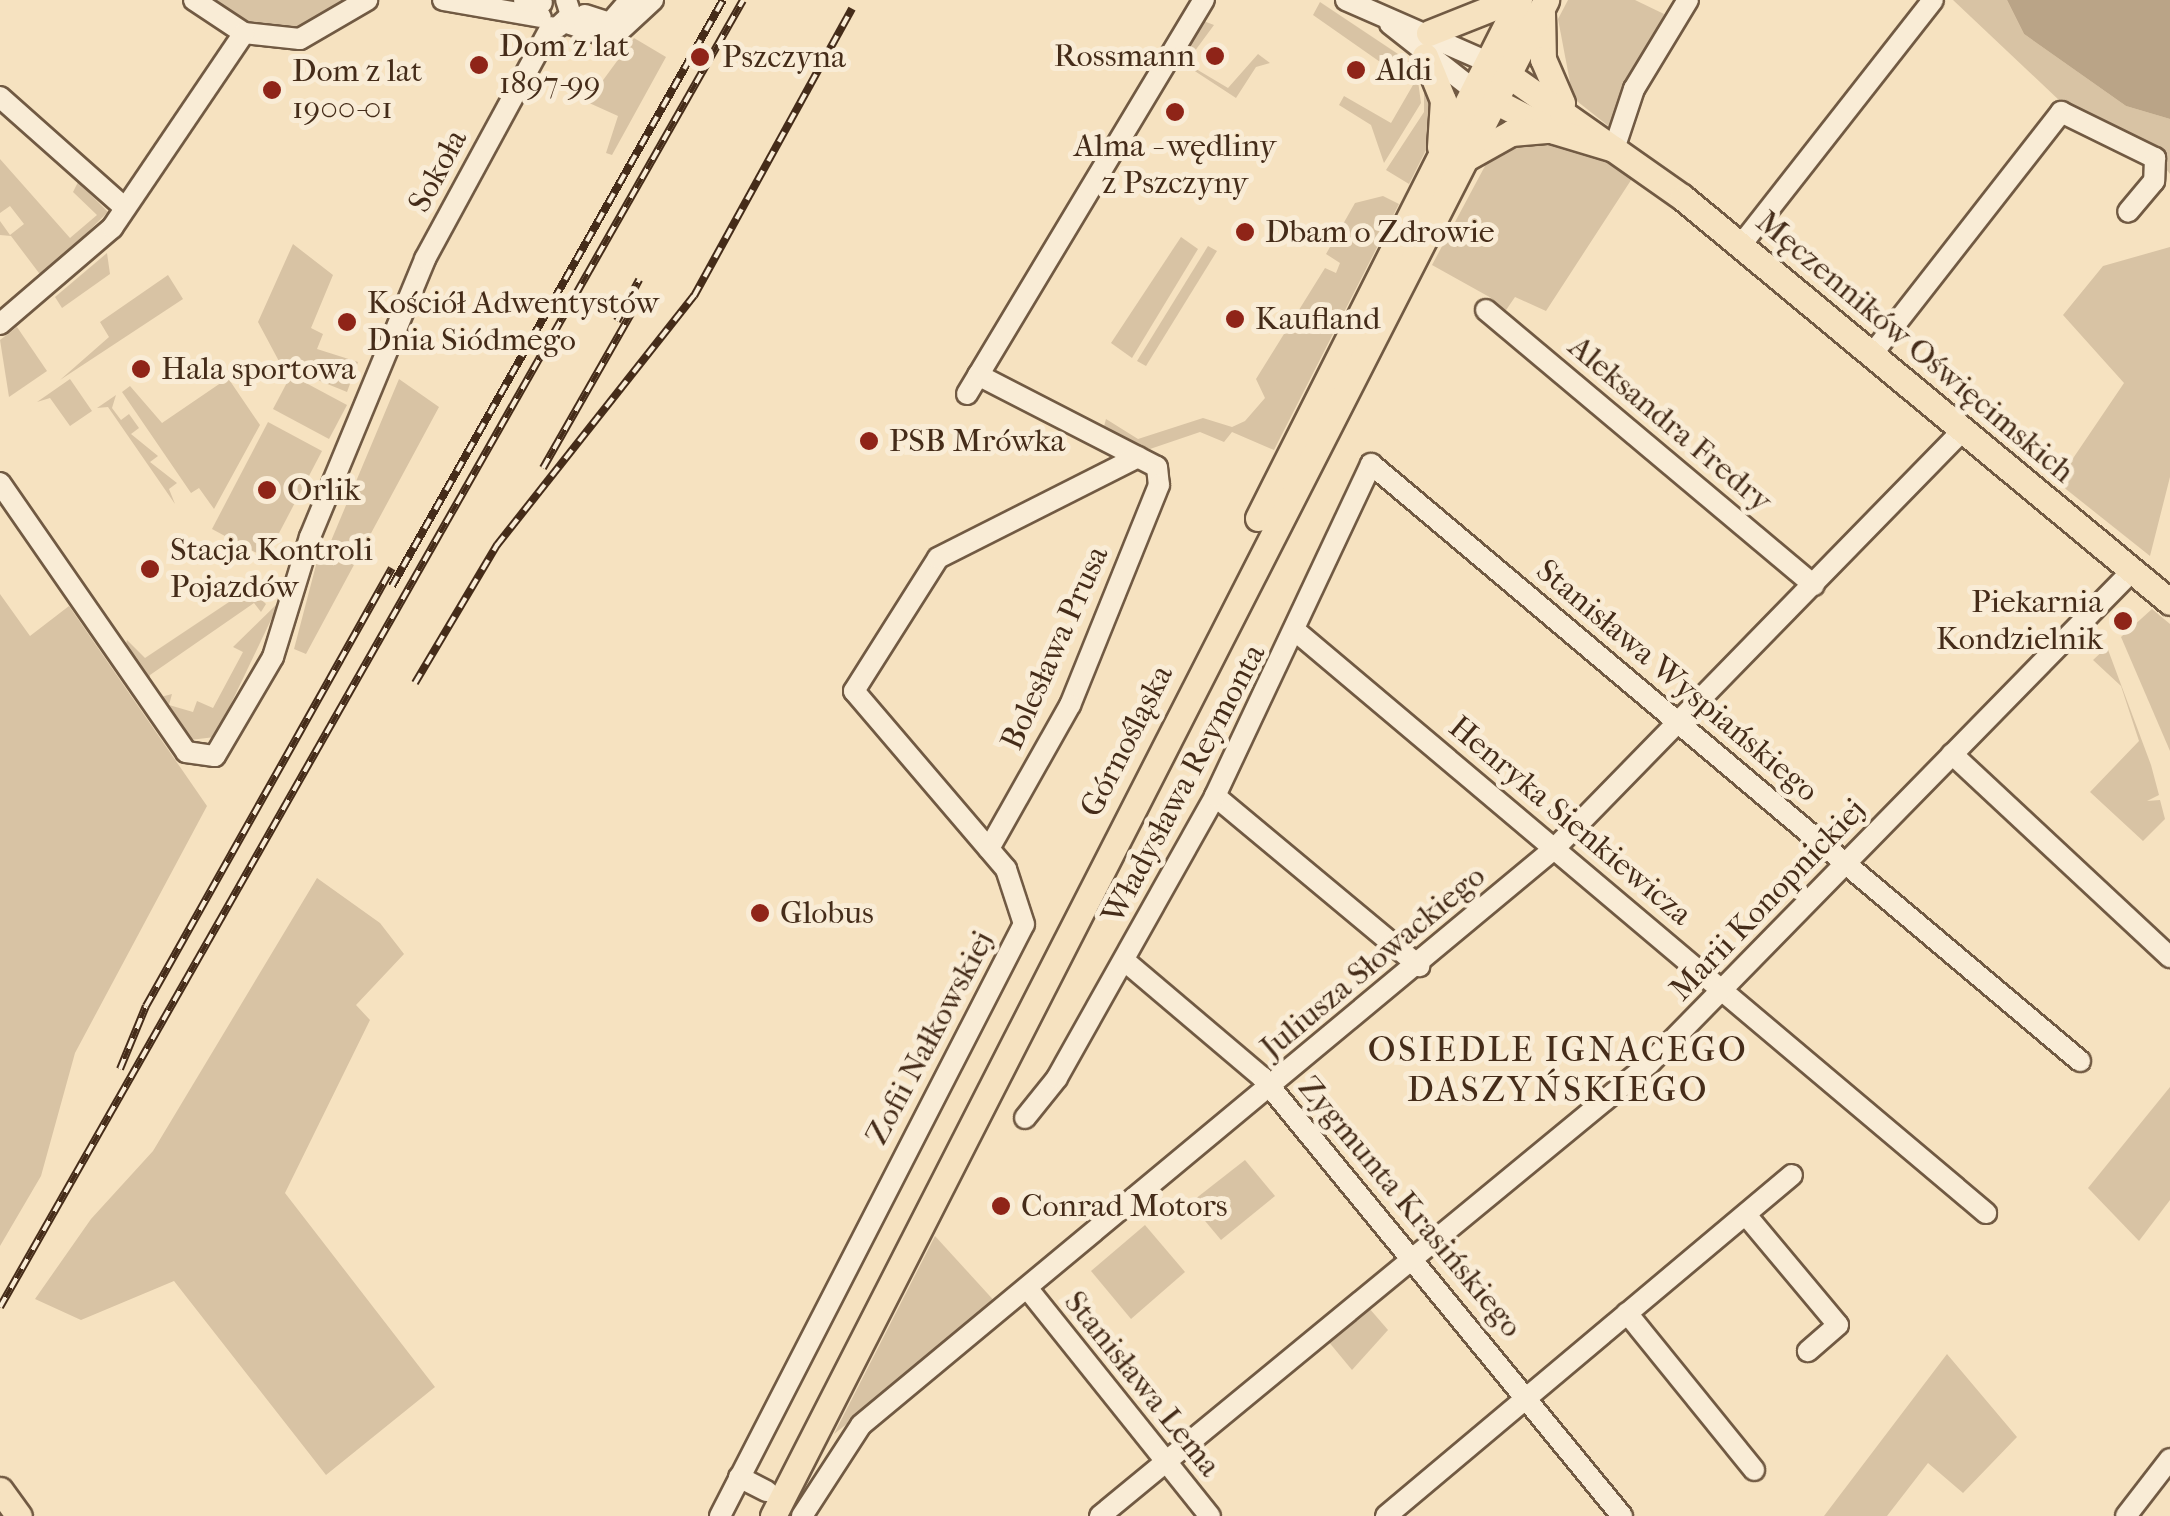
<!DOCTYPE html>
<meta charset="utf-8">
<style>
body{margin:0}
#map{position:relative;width:2170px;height:1516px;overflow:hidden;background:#f6e2c0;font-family:"IM FELL French Canon",serif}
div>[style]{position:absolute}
.green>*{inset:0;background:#d8c3a4}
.water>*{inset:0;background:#baa487}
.roads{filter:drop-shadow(2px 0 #715a43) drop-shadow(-2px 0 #715a43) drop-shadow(0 2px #715a43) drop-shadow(0 -2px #715a43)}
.minor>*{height:20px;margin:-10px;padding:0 10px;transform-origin:10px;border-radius:10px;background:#f9ecd6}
.major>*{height:25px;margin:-12.5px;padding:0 12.5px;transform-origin:12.5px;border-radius:12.5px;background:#f6e2c0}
.rail>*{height:8px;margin-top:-4px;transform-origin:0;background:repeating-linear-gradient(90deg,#f9ecd6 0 11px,#452c19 0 22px);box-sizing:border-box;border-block:2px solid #452c19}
.dots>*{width:28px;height:28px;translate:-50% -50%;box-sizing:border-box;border:5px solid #f9ecd6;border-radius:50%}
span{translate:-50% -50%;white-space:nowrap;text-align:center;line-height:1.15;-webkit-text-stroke:10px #f9ecd6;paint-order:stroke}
.poi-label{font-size:32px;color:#452c19}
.left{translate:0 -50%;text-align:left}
.right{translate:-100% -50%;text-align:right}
.street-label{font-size:32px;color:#452c19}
.neighbourhood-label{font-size:35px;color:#452c19;letter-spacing:2.5px}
</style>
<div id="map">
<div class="green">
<i style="clip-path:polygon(204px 0,356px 0,316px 29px,254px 29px)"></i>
<i style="clip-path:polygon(1568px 0,1635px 0,1664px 14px,1616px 132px,1573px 98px,1558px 19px)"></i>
<i style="clip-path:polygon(1953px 0,2007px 0,2024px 34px,2126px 106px,2170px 119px,2170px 174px,2145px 142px,2061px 102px)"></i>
<i style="clip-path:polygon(1320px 2px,1416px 66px,1421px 103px,1384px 163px,1371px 125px,1339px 105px,1344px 96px,1391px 123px,1413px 85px,1313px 15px)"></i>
<i style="clip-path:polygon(1201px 20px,1214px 25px,1186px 63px,1228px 88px,1258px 54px,1270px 63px,1256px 67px,1236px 98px,1184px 64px)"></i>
<i style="clip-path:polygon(634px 38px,666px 57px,612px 155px,606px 153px,618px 116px,587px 102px)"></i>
<i style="clip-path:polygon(1424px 75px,1435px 93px,1430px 142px,1409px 184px,1386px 170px,1424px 112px)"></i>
<i style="clip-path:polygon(1541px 137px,1635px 174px,1546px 311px,1515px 297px,1502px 316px,1493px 299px,1432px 265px,1493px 151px)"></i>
<i style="clip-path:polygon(0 159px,70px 238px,97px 215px,73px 192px,78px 182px,108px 212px,42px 277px,11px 236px,0 235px,0 221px,10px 235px,24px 224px,10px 206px,0 213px)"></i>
<i style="clip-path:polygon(1383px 196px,1399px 204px,1274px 450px,1232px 432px,1224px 442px,1200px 432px,1150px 449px,1102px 434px,1106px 419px,1138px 439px,1203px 418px,1232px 427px,1245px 421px,1265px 398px,1256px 379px,1325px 268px,1336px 273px,1340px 263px,1326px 254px,1355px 203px)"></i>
<i style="clip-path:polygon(1181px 237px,1198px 249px,1132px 358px,1111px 343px)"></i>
<i style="clip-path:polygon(293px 244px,333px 275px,311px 328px,323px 334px,317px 349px,358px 362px,347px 392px,281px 365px,258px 322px)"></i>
<i style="clip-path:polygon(1208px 246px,1217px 251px,1146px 366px,1137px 361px)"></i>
<i style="clip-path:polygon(2170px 247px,2170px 477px,2150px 556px,2057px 482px,2124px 383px,2063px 315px,2103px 266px)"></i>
<i style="clip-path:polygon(107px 253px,110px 274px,62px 308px,55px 297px)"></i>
<i style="clip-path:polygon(168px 275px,183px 299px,60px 380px,109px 337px,100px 322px)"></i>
<i style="clip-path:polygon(17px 327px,47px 371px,9px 397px,0 340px)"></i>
<i style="clip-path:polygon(291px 375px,347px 405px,329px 439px,273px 409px)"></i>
<i style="clip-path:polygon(228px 378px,260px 425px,214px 509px,199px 488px,191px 493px,122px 392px,130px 386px,162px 423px)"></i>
<i style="clip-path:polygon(70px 379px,92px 411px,70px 426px,50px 398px,37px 402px)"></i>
<i style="clip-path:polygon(399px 379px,439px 407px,306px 654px,294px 649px,321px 546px,331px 541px)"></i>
<i style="clip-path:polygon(116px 395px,112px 408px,121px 420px,129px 414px,139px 428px,131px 434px,158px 456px,150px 462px,177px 483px,169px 489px,175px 504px,108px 407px,97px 408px)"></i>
<i style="clip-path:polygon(268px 422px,322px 451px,266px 558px,212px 529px)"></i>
<i style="clip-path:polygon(250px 588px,266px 604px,261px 612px,254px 603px,150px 675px,150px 689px,124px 651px,127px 640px,145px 658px)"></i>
<i style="clip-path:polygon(0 594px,30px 636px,69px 606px,207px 806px,75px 1053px,41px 1176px,0 1246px)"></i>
<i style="clip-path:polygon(280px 601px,215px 737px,190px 740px,157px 698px,172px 694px,169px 705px,193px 712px,197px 701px,213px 708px,243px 652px,233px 647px)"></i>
<i style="clip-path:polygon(2152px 609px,2170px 624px,2170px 751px,2121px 637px)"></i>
<i style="clip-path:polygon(2107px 647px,2151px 765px,2159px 795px,2147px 801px,2160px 800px,2165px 819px,2143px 841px,2090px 792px,2139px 741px,2121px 686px,2093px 660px)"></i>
<i style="clip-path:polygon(317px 878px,380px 923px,404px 954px,356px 1005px,370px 1020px,285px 1193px,435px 1387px,326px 1475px,174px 1281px,81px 1320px,35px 1299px,91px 1219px,153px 1151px)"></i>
<i style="clip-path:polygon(2170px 1087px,2170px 1200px,2139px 1241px,2088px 1188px)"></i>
<i style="clip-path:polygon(1245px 1160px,1275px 1196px,1221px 1240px,1190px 1203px)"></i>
<i style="clip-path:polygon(1145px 1225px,1185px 1272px,1131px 1319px,1091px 1271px)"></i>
<i style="clip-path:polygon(935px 1236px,998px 1305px,834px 1434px)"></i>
<i style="clip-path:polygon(1369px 1308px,1388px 1330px,1352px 1370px,1328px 1341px)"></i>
<i style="clip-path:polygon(1947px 1354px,2017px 1437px,1963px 1493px,1928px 1463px,1887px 1516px,1824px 1516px)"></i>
</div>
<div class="water">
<i style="clip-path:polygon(2007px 0,2170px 0,2170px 119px,2126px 106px,2024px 34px)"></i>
</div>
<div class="roads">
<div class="minor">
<i style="left:194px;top:0;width:60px;rotate:33.4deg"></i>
<i style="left:244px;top:33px;width:56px;rotate:6.1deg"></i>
<i style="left:300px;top:39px;width:78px;rotate:-30.2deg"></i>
<i style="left:443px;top:0;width:99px;rotate:9.8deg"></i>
<i style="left:524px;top:0;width:18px;rotate:9deg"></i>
<i style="left:1346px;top:0;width:155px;rotate:23.6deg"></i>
<i style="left:585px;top:15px;width:26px;rotate:18deg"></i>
<i style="left:610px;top:23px;width:30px;rotate:-49deg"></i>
<i style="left:567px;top:23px;width:47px;rotate:18.4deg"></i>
<i style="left:612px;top:38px;width:56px;rotate:-42.8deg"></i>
<i style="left:1390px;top:24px;width:107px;rotate:38.2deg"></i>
<i style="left:558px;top:27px;width:18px;rotate:-43deg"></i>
<i style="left:571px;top:15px;width:16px;rotate:-108deg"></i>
<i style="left:0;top:97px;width:167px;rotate:41.6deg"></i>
<i style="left:1614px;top:149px;width:63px;rotate:-71.6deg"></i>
<i style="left:1634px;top:89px;width:104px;rotate:-58.8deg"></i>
<i style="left:1741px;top:245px;width:311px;rotate:-51.9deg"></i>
<i style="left:1486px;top:310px;width:428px;rotate:40deg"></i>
<i style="left:0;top:324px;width:148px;rotate:-40.6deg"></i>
<i style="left:112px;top:228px;width:235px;rotate:-55.9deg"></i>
<i style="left:1873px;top:353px;width:306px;rotate:-52deg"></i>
<i style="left:2061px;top:112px;width:105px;rotate:26.1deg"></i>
<i style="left:2155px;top:158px;width:23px;rotate:92deg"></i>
<i style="left:2154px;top:181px;width:40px;rotate:130deg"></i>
<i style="left:978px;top:375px;width:201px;rotate:27.2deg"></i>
<i style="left:1157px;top:467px;width:18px;rotate:84deg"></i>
<i style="left:1159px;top:485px;width:237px;rotate:112deg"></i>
<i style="left:1070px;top:705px;width:165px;rotate:119.4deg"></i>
<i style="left:967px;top:394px;width:460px;rotate:-59deg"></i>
<i style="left:0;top:483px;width:327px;rotate:55.3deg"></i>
<i style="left:186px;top:752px;width:29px;rotate:8deg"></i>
<i style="left:215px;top:756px;width:115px;rotate:-59.6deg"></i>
<i style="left:273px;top:657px;width:126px;rotate:-72.9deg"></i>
<i style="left:310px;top:537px;width:301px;rotate:-67.5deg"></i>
<i style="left:425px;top:259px;width:264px;rotate:-61.5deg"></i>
<i style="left:1298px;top:633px;width:900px;rotate:40.13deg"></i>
<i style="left:1952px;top:754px;width:298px;rotate:43deg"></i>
<i style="left:1215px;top:796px;width:266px;rotate:39.8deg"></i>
<i style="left:1125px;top:961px;width:180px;rotate:40.3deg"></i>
<i style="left:1262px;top:1077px;width:568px;rotate:50.65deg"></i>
<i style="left:1025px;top:1118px;width:51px;rotate:-51.3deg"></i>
<i style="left:1057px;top:1078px;width:323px;rotate:-60.7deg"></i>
<i style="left:1215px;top:796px;width:367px;rotate:-64.8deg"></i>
<i style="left:1371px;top:464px;width:927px;rotate:40.1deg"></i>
<i style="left:1746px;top:1215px;width:143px;rotate:50.1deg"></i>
<i style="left:1838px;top:1325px;width:40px;rotate:139deg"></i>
<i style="left:1028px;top:1289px;width:291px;rotate:51.3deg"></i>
<i style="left:1627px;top:1313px;width:202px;rotate:51deg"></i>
<i style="left:739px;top:1477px;width:31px;rotate:27deg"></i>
<i style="left:720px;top:1516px;width:665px;rotate:-62.82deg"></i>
<i style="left:1024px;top:924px;width:58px;rotate:-108.1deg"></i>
<i style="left:1006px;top:869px;width:234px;rotate:-130.5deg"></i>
<i style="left:854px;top:691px;width:157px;rotate:-57.7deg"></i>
<i style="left:938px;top:558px;width:224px;rotate:-26.8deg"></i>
<i style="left:802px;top:1516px;width:108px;rotate:-57deg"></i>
<i style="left:861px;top:1425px;width:903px;rotate:-39.74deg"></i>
<i style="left:1555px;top:848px;width:586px;rotate:-45.69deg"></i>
<i style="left:1100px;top:1516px;width:711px;rotate:-39.47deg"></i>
<i style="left:1649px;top:1064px;width:692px;rotate:-45.59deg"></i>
<i style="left:1386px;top:1516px;width:530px;rotate:-40.03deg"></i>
<i style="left:2126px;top:1516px;width:72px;rotate:-52.3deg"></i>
</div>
<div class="major">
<i style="left:1542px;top:13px;width:46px;rotate:88.8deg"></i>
<i style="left:1543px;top:59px;width:48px;rotate:66.6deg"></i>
<i style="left:1429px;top:33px;width:89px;rotate:-21.7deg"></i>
<i style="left:1425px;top:56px;width:48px;rotate:67.8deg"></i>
<i style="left:1443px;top:100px;width:47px;rotate:93.7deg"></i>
<i style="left:1497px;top:67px;width:226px;rotate:35.1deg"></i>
<i style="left:1682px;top:197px;width:634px;rotate:39.69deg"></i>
<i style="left:1481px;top:94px;width:79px;rotate:27.2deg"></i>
<i style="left:1551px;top:130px;width:66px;rotate:16.8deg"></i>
<i style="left:1468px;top:157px;width:49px;rotate:-29.2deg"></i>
<i style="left:1511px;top:133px;width:35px;rotate:-5deg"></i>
<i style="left:1258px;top:518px;width:580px;rotate:-63.26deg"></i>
<i style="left:0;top:1490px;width:32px;rotate:54deg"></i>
<i style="left:773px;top:1516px;width:1702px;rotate:-62.98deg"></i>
</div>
</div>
<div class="rail">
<i style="left:617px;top:321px;width:47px;rotate:-61.8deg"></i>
<i style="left:543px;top:468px;width:182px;rotate:-60.3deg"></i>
<i style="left:392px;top:586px;width:673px;rotate:-60.54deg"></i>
<i style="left:415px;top:683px;width:161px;rotate:-59.3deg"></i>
<i style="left:497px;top:545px;width:318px;rotate:-51.7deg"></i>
<i style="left:694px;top:296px;width:328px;rotate:-61.2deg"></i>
<i style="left:120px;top:1069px;width:68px;rotate:-67.6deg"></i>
<i style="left:146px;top:1006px;width:502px;rotate:-60.68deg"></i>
<i style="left:0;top:1307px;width:1503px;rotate:-60.38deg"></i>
</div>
<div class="dots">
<i style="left:1215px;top:56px;background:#8f2418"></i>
<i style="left:700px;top:57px;background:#8f2418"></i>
<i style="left:479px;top:65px;background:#8f2418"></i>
<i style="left:1356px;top:70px;background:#8f2418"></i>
<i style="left:272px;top:90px;background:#8f2418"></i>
<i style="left:1175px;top:112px;background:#8f2418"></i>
<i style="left:1245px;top:232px;background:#8f2418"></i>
<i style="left:1235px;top:319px;background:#8f2418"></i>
<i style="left:347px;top:322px;background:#8f2418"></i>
<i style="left:141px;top:369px;background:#8f2418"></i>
<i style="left:869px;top:441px;background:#8f2418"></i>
<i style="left:267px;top:490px;background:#8f2418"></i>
<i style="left:150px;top:569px;background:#8f2418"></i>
<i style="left:2123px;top:621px;background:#8f2418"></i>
<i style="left:760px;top:913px;background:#8f2418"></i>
<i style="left:1001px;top:1206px;background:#8f2418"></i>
</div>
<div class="poi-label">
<span class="left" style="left:499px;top:65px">Dom z lat<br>1897-99</span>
<span class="right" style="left:1195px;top:56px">Rossmann</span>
<span class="left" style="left:722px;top:57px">Pszczyna</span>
<span class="left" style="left:1376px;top:70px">Aldi</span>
<span class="left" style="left:292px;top:90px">Dom z lat<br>1900-01</span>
<span style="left:1175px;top:165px">Alma - wędliny<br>z Pszczyny</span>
<span class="left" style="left:1265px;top:232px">Dbam o Zdrowie</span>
<span class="left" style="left:367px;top:322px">Kościół Adwentystów<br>Dnia Siódmego</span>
<span class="left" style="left:1255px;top:319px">Kaufland</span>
<span class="left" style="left:161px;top:369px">Hala sportowa</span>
<span class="left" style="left:889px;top:441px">PSB Mrówka</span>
<span class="left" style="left:287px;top:490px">Orlik</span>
<span class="left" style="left:170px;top:569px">Stacja Kontroli<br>Pojazdów</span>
<span class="right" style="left:2103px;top:621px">Piekarnia<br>Kondzielnik</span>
<span class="left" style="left:780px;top:913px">Globus</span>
<span class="left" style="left:1021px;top:1206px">Conrad Motors</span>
</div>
<div class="street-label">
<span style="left:438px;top:171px;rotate:-62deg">Sokoła</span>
<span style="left:1915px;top:347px;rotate:40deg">Męczenników Oświęcimskich</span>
<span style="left:1670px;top:424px;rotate:40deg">Aleksandra Fredry</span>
<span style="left:1055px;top:648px;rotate:-66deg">Bolesława Prusa</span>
<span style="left:1677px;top:681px;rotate:40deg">Stanisława Wyspiańskiego</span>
<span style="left:1127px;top:741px;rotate:-63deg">Górnośląska</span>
<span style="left:1184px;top:784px;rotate:-62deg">Władysława Reymonta</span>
<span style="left:1570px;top:821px;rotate:40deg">Henryka Sienkiewicza</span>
<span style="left:1768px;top:900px;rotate:-46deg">Marii Konopnickiej</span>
<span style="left:1373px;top:962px;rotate:-40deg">Juliusza Słowackiego</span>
<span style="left:930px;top:1038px;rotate:-62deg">Zofii Nałkowskiej</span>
<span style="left:1410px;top:1207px;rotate:50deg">Zygmunta Krasińskiego</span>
<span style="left:1142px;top:1384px;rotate:51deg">Stanisława Lema</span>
</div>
<div class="neighbourhood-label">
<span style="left:1558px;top:1070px">OSIEDLE IGNACEGO<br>DASZYŃSKIEGO</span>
</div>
</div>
